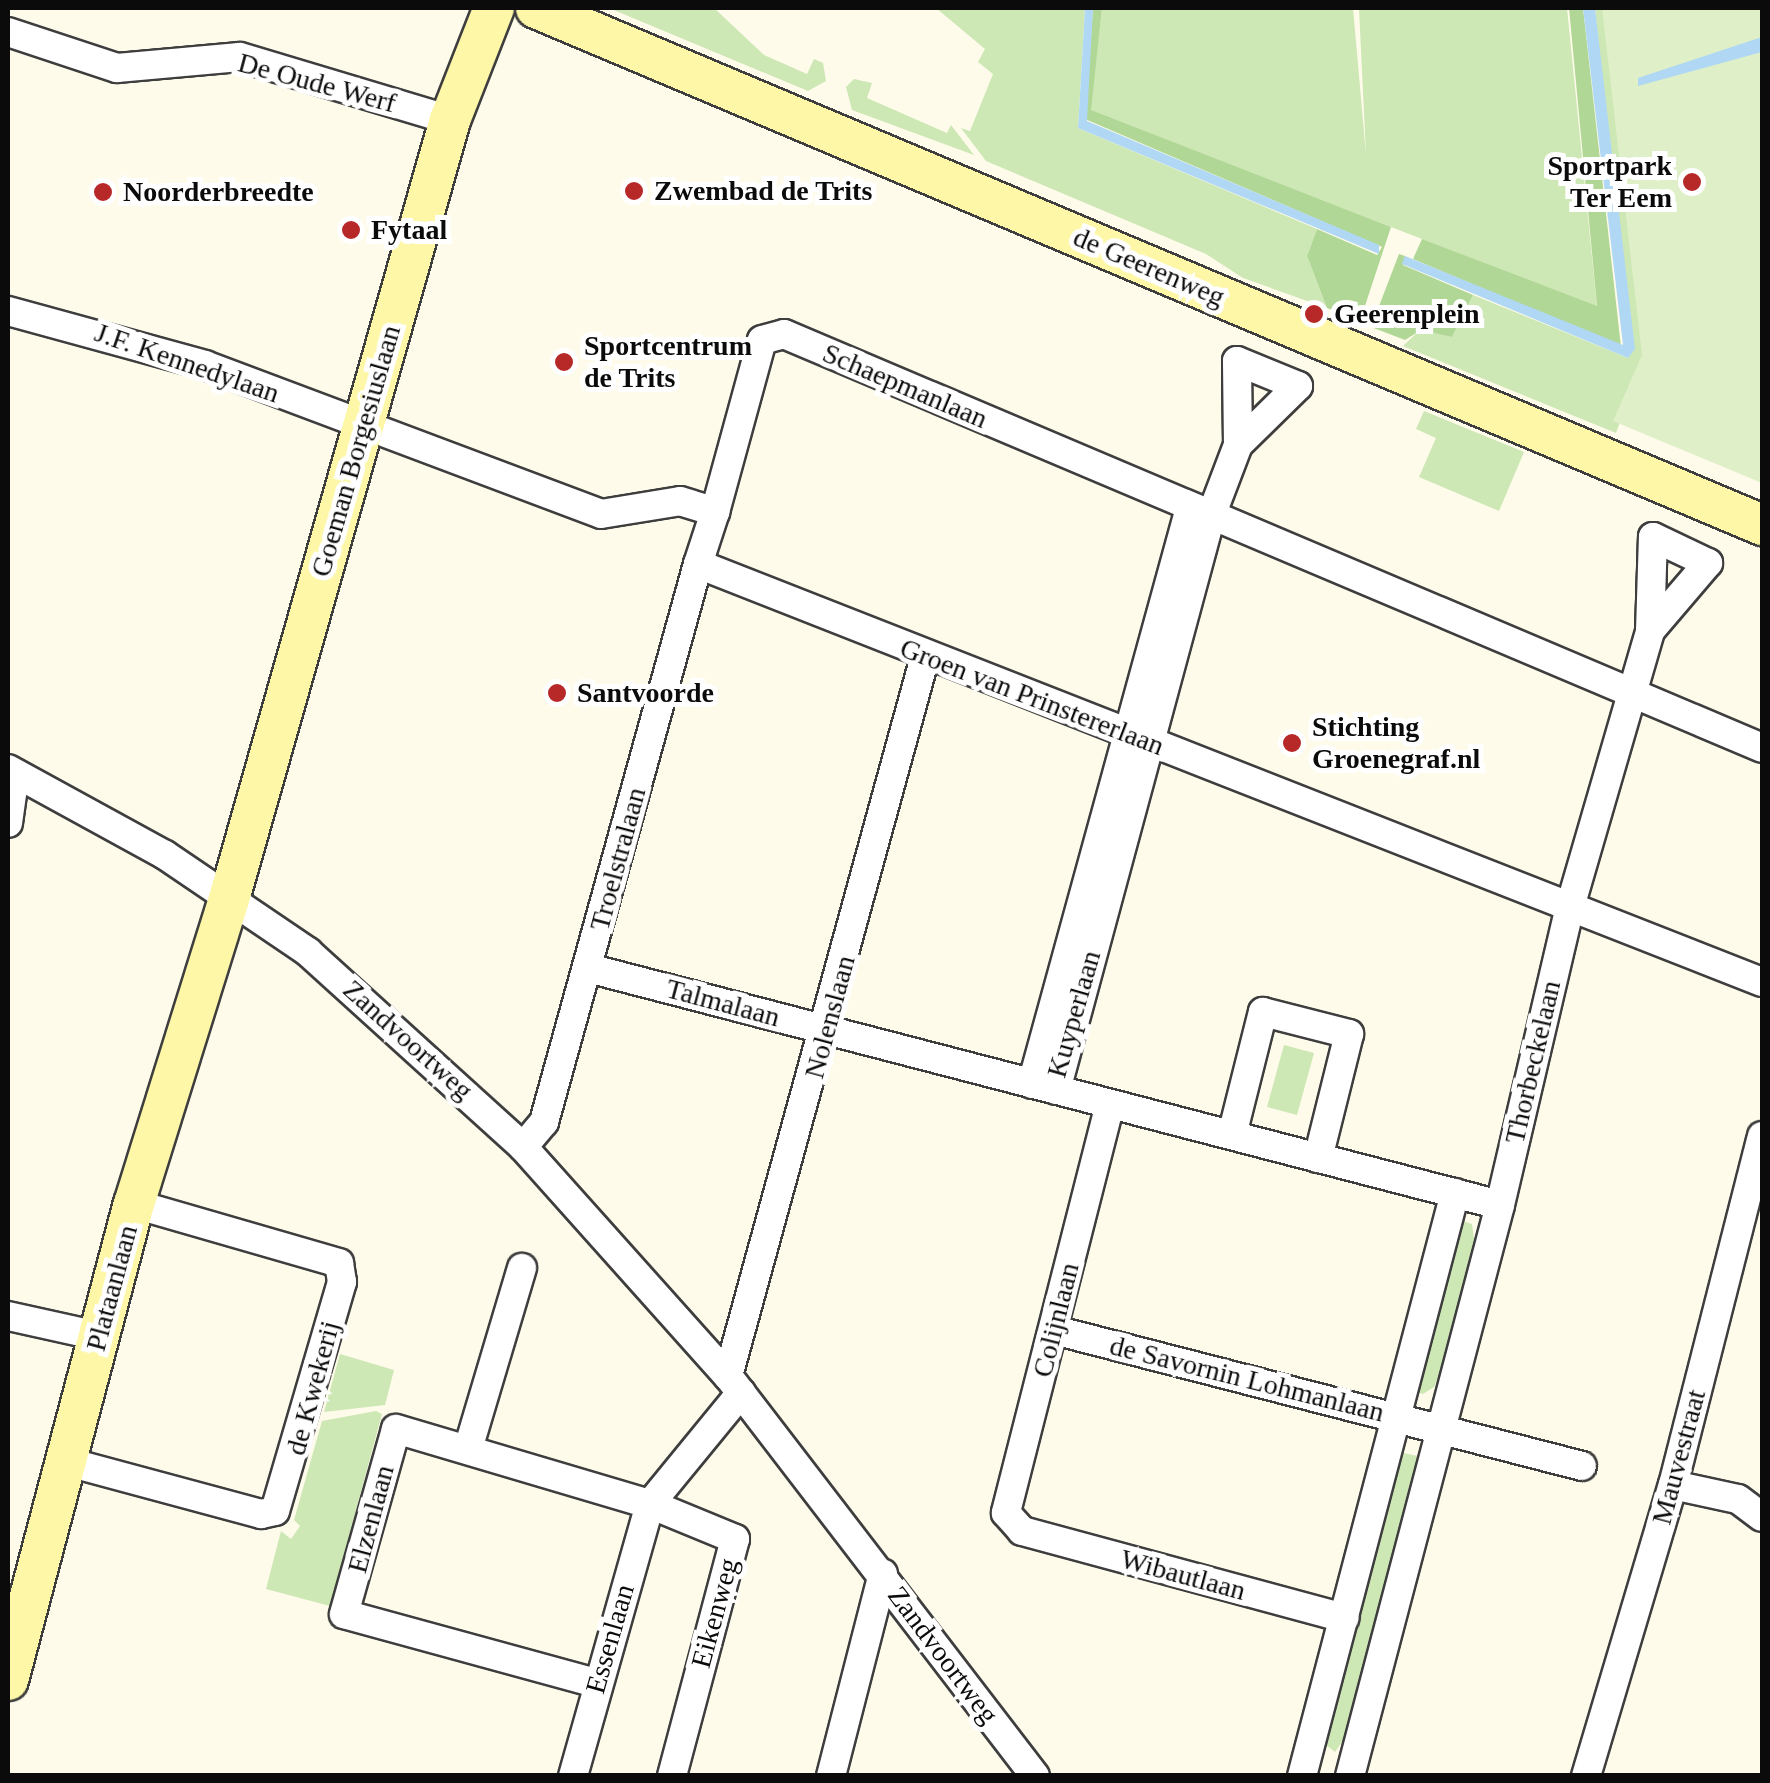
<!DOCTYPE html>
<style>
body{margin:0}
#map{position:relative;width:1770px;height:1783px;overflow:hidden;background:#fefbea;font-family:"Times New Roman",serif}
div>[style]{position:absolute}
.green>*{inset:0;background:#cde7b5}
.forest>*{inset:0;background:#b0d795}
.pitch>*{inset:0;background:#dfefc7}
.water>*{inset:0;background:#b0d8f4}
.roads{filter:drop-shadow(2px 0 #3e3e3e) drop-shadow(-2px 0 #3e3e3e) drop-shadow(0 2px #3e3e3e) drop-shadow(0 -2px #3e3e3e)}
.street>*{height:28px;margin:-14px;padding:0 14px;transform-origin:14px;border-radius:14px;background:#fff}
.secondary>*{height:40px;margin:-20px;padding:0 20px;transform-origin:20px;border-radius:20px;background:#fdf7a7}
.dots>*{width:28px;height:28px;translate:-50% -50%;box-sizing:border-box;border:5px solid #fff;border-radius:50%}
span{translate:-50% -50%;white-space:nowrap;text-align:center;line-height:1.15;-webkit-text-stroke:10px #fff;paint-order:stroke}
.street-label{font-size:28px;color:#0b0b0b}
.poi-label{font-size:28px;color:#0b0b0b;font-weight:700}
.right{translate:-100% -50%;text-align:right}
.left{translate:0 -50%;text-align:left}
.frame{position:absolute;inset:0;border:10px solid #0b0b0b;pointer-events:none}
</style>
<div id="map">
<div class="green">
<i style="clip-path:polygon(609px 8px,714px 8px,764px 55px,807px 74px,814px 59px,823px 63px,826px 81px,808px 91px)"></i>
<i style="clip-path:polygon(936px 8px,1085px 8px,1078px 128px,1317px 229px,1307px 256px,1327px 308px,1243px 278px,1206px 254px,986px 161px,961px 128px,970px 131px,993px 74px,978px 62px,985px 49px)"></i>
<i style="clip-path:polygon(1102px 8px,1353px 8px,1366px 155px,1359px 8px,1567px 8px,1597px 307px,1090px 110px)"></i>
<i style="clip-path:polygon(1595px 8px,1603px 8px,1646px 352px,1616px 433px,1403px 346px,1421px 329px,1452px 337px,1473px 295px,1628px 358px)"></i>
<i style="clip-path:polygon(854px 79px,872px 83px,867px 98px,947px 133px,951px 125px,974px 155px,852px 110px,846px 87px)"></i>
<i style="clip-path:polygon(1424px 411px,1524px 452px,1499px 511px,1419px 477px,1436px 438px,1416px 429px)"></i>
<i style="clip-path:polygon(1284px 1045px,1314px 1053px,1297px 1115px,1267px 1107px)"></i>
<i style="clip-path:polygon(1460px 1220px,1472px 1224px,1474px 1239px,1443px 1365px,1434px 1387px,1423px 1394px,1414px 1391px)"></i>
<i style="clip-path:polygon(340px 1354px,394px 1370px,385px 1405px,324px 1412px)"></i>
<i style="clip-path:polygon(376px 1411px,382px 1414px,330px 1606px,266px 1589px,281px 1531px,291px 1539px,300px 1526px,294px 1520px,322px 1421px)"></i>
<i style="clip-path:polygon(1398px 1452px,1418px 1456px,1344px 1739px,1335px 1752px,1321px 1741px)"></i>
</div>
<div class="forest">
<i style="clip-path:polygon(1093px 8px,1102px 8px,1091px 110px,1391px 227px,1360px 321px,1327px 308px,1307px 256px,1317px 229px,1377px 255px,1382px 247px,1085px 119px)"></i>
<i style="clip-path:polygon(1569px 8px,1583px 8px,1621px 347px,1413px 259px,1422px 239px,1597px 306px)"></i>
<i style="clip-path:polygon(1399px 254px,1405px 256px,1403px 265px,1473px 295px,1452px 337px,1421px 330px,1405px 340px,1371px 327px)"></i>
</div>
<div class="pitch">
<i style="clip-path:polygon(1602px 8px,1762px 8px,1762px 483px,1613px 421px,1642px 355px)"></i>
</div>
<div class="water">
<i style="clip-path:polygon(1085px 8px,1093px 8px,1087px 121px,1379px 245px,1379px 254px,1078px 128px)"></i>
<i style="clip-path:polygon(1583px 8px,1595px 8px,1635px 349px,1628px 358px,1402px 264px,1405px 256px,1623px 345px)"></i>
<i style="clip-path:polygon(1762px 37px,1762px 52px,1638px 86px,1638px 78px)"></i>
</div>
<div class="roads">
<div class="street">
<i style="left:8px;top:32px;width:115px;rotate:18.3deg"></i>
<i style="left:117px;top:68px;width:123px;rotate:-5.1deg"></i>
<i style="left:240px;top:57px;width:219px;rotate:16.7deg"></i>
<i style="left:8px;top:311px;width:204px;rotate:15.3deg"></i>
<i style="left:205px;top:365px;width:423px;rotate:20.6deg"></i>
<i style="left:601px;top:514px;width:80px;rotate:-9.3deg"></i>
<i style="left:680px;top:501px;width:37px;rotate:17deg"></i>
<i style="left:715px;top:512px;width:55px;rotate:108.1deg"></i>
<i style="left:698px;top:564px;width:1143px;rotate:21.45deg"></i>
<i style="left:715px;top:512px;width:178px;rotate:-74.7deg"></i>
<i style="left:762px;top:340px;width:23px;rotate:-15deg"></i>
<i style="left:784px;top:334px;width:1062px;rotate:22.94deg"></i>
<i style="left:8px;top:769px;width:179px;rotate:28.7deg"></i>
<i style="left:165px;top:855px;width:173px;rotate:34.1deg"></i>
<i style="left:308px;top:952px;width:290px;rotate:42.2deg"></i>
<i style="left:523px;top:1147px;width:307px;rotate:48.2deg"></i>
<i style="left:728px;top:1376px;width:504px;rotate:52.49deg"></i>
<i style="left:8px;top:823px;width:50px;rotate:-82deg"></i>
<i style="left:588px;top:968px;width:942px;rotate:14.57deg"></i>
<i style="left:1032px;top:1084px;width:597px;rotate:-74.66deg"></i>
<i style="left:1056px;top:1090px;width:595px;rotate:-74.89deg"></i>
<i style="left:1211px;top:516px;width:76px;rotate:-69.2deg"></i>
<i style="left:1238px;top:445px;width:84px;rotate:-90.7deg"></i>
<i style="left:1237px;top:361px;width:66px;rotate:22.3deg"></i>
<i style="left:1298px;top:386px;width:84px;rotate:135.5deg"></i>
<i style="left:1110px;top:1104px;width:422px;rotate:104.3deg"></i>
<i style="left:1006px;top:1513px;width:24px;rotate:48deg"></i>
<i style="left:1022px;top:1531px;width:334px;rotate:15.1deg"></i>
<i style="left:1232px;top:1135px;width:127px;rotate:-75.9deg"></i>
<i style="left:1263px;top:1012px;width:89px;rotate:14.3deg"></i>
<i style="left:1349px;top:1034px;width:128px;rotate:104deg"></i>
<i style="left:523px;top:1147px;width:33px;rotate:-50deg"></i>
<i style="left:544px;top:1122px;width:579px;rotate:-74.57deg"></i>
<i style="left:8px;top:1316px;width:92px;rotate:12.5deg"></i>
<i style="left:1054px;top:1330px;width:545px;rotate:14.44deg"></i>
<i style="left:728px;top:1376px;width:745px;rotate:-74.68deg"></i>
<i style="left:468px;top:1449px;width:189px;rotate:-73.4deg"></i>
<i style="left:68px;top:1462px;width:200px;rotate:15.1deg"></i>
<i style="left:261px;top:1514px;width:14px;rotate:-12deg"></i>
<i style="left:275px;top:1511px;width:239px;rotate:-73.7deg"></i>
<i style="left:342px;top:1282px;width:19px;rotate:-99deg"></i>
<i style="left:339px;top:1263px;width:213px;rotate:-163.9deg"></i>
<i style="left:1673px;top:1485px;width:66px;rotate:12.2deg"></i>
<i style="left:1738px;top:1499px;width:30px;rotate:37deg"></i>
<i style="left:596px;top:1683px;width:261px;rotate:-164.7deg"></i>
<i style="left:344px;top:1614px;width:192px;rotate:-74.3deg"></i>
<i style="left:396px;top:1429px;width:265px;rotate:16.5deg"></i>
<i style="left:650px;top:1504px;width:92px;rotate:22.4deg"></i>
<i style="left:735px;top:1539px;width:245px;rotate:104.9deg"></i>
<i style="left:573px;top:1776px;width:283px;rotate:-74.2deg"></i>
<i style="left:650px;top:1504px;width:144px;rotate:-50.7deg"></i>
<i style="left:831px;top:1776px;width:209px;rotate:-75.6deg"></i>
<i style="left:1302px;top:1776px;width:603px;rotate:-75.3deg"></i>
<i style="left:1350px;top:1776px;width:590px;rotate:-75.28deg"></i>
<i style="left:1500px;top:1205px;width:306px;rotate:-76.8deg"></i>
<i style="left:1570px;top:907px;width:287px;rotate:-73.8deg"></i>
<i style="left:1650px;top:631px;width:94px;rotate:-88.2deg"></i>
<i style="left:1653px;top:537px;width:61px;rotate:25.3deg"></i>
<i style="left:1708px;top:563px;width:89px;rotate:130.5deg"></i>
<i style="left:1586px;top:1776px;width:304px;rotate:-73.4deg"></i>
<i style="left:1673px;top:1485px;width:360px;rotate:-75.7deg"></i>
</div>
<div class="secondary">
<i style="left:536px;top:8px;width:1331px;rotate:22.86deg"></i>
<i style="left:8px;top:1680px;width:492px;rotate:-75.2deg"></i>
<i style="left:134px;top:1204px;width:319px;rotate:-72.7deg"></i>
<i style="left:229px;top:899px;width:810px;rotate:-74.16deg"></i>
<i style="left:450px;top:120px;width:120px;rotate:-68.6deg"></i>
</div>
</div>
<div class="dots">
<i style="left:1692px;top:182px;background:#b72828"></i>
<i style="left:634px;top:191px;background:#b72828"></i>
<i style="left:103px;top:192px;background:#b72828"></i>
<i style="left:351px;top:230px;background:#b72828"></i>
<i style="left:1314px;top:314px;background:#b72828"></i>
<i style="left:564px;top:362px;background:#b72828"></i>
<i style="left:557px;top:693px;background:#b72828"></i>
<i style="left:1292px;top:743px;background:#b72828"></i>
</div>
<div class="street-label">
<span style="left:317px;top:83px;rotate:15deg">De Oude Werf</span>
<span style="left:1149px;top:267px;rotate:23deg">de Geerenweg</span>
<span style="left:187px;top:363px;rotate:19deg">J.F. Kennedylaan</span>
<span style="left:905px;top:386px;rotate:23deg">Schaepmanlaan</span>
<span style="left:356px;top:451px;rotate:-74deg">Goeman Borgesiuslaan</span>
<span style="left:1032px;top:697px;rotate:21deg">Groen van Prinstererlaan</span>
<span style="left:618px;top:859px;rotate:-75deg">Troelstralaan</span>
<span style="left:723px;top:1003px;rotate:15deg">Talmalaan</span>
<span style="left:1074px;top:1014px;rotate:-74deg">Kuyperlaan</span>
<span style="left:830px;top:1017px;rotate:-75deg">Nolenslaan</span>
<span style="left:408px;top:1040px;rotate:42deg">Zandvoortweg</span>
<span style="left:1533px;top:1062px;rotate:-77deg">Thorbeckelaan</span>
<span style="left:112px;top:1288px;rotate:-75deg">Plataanlaan</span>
<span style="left:1056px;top:1320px;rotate:-76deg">Colijnlaan</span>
<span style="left:1247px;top:1379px;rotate:14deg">de Savornin Lohmanlaan</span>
<span style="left:313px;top:1388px;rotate:-75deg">de Kwekerij</span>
<span style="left:1679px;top:1457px;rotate:-75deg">Mauvestraat</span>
<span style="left:371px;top:1519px;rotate:-75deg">Elzenlaan</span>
<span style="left:1183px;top:1575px;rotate:15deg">Wibautlaan</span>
<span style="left:715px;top:1613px;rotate:-75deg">Eikenweg</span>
<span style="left:610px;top:1639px;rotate:-74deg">Essenlaan</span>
<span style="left:943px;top:1655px;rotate:53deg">Zandvoortweg</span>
</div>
<div class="poi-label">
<span class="right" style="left:1672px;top:182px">Sportpark<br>Ter Eem</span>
<span class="left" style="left:654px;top:191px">Zwembad de Trits</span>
<span class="left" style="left:123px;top:192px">Noorderbreedte</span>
<span class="left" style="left:371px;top:230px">Fytaal</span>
<span class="left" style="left:1334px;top:314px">Geerenplein</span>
<span class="left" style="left:584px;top:362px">Sportcentrum<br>de Trits</span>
<span class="left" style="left:577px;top:693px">Santvoorde</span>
<span class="left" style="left:1312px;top:743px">Stichting<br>Groenegraf.nl</span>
</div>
<div class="frame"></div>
</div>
